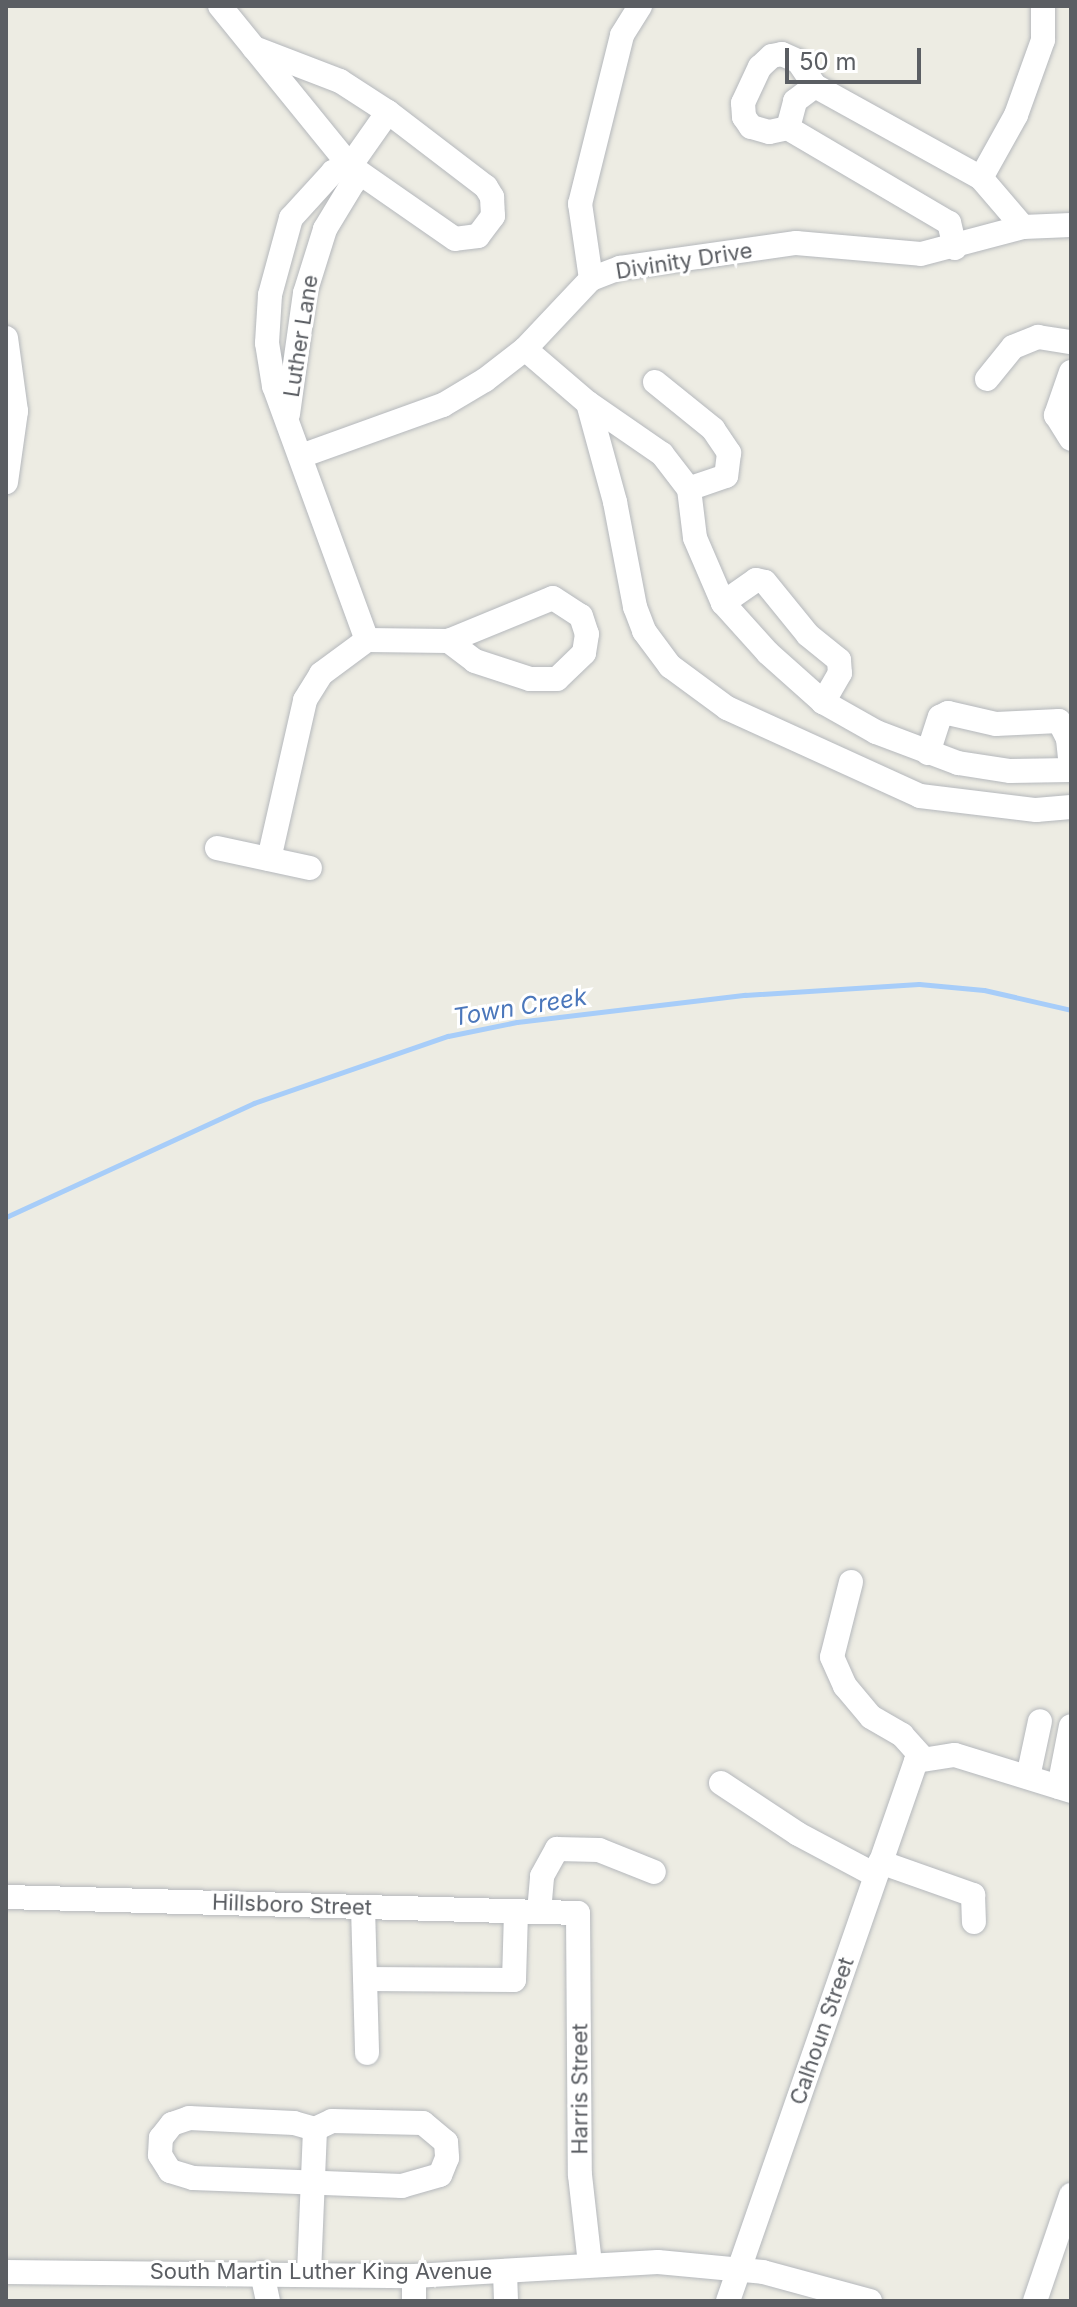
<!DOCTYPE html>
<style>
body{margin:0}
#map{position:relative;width:1077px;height:2307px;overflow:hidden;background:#edece3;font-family:Inter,sans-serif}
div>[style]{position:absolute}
.stream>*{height:5px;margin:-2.5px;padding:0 2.5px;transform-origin:2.5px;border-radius:2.5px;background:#a7cdf9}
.roads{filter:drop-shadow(0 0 2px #b5b8bc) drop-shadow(0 0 2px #b5b8bc)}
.minor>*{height:24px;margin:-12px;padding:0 12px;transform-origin:12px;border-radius:12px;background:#fff}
span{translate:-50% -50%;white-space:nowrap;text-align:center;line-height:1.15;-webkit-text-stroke:6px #fff;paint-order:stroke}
.street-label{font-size:22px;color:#5b5e63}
.water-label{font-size:24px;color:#4b77bb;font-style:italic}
.frame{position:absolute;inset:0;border:8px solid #5b5e63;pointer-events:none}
.scale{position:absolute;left:785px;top:48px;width:136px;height:36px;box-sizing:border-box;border:4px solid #5b5e63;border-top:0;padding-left:10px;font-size:24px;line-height:28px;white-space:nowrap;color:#5b5e63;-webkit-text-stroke:6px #fff;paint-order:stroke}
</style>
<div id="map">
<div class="stream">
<div style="left:6px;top:1217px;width:273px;rotate:-24.7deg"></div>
<div style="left:254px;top:1103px;width:205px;rotate:-19.1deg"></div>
<div style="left:448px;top:1036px;width:70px;rotate:-11.5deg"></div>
<div style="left:517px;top:1022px;width:230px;rotate:-6.8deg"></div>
<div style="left:745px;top:995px;width:174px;rotate:-3.6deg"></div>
<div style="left:919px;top:984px;width:65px;rotate:5.3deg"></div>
<div style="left:984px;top:990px;width:89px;rotate:12.9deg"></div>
</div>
<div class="roads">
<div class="minor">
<div style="left:220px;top:6px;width:206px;rotate:50.9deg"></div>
<div style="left:350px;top:166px;width:66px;rotate:-54.9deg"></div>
<div style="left:254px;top:48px;width:92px;rotate:21deg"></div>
<div style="left:340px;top:81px;width:57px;rotate:32.9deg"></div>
<div style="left:388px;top:112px;width:123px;rotate:37.4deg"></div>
<div style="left:486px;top:187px;width:12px;rotate:59deg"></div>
<div style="left:492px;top:197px;width:19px;rotate:87deg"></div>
<div style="left:493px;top:216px;width:25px;rotate:127deg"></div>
<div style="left:478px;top:236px;width:23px;rotate:173deg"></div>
<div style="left:455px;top:239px;width:128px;rotate:-145.2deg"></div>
<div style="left:788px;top:128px;width:19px;rotate:168deg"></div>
<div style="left:769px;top:132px;width:19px;rotate:-164deg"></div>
<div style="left:751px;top:127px;width:12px;rotate:-125deg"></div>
<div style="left:744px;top:117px;width:14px;rotate:-94deg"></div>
<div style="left:743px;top:103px;width:40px;rotate:-65deg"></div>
<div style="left:760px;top:67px;width:16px;rotate:-43deg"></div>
<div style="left:772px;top:56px;width:10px;rotate:-11deg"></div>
<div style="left:782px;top:54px;width:17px;rotate:24deg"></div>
<div style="left:798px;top:61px;width:30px;rotate:56deg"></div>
<div style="left:350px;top:166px;width:18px;rotate:161deg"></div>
<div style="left:333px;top:172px;width:62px;rotate:132.4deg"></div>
<div style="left:291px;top:218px;width:80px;rotate:105.3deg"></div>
<div style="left:270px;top:295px;width:48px;rotate:93.6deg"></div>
<div style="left:267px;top:343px;width:44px;rotate:80.8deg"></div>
<div style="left:274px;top:386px;width:270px;rotate:69.9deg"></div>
<div style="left:1023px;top:227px;width:65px;rotate:-130.6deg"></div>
<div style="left:981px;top:178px;width:72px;rotate:-60.9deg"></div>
<div style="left:1016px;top:115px;width:80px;rotate:-70.2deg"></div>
<div style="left:1043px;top:40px;width:34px;rotate:-90deg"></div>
<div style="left:955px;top:248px;width:26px;rotate:-103deg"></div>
<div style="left:949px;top:223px;width:187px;rotate:-149.5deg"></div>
<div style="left:788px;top:128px;width:28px;rotate:-75deg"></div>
<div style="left:795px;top:101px;width:25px;rotate:-37deg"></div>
<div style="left:815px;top:86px;width:190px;rotate:29deg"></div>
<div style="left:591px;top:279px;width:76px;rotate:-98.3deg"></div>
<div style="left:580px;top:204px;width:174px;rotate:-76deg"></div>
<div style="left:622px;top:35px;width:34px;rotate:-58deg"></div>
<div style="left:6px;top:338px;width:74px;rotate:82.2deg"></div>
<div style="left:16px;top:411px;width:72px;rotate:98deg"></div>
<div style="left:525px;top:349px;width:83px;rotate:40.6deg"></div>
<div style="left:588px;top:403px;width:90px;rotate:34.6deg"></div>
<div style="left:662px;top:454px;width:44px;rotate:52.4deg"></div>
<div style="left:689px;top:489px;width:49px;rotate:83deg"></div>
<div style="left:695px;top:538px;width:71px;rotate:66.7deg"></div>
<div style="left:723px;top:603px;width:67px;rotate:48deg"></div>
<div style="left:768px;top:653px;width:74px;rotate:41.7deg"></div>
<div style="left:823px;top:702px;width:61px;rotate:29.5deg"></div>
<div style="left:876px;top:732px;width:88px;rotate:20.7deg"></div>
<div style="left:958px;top:763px;width:53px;rotate:8.7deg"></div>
<div style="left:1010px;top:771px;width:61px;rotate:-0.9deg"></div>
<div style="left:1071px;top:372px;width:46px;rotate:109.2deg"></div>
<div style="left:1056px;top:415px;width:28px;rotate:58deg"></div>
<div style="left:987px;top:379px;width:41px;rotate:-50.9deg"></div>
<div style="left:1013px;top:347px;width:27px;rotate:-22deg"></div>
<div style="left:1038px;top:337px;width:33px;rotate:9deg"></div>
<div style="left:655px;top:382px;width:75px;rotate:39deg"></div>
<div style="left:713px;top:429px;width:29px;rotate:56deg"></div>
<div style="left:729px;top:453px;width:23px;rotate:97deg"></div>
<div style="left:726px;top:476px;width:39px;rotate:161deg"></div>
<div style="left:588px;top:403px;width:103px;rotate:74.7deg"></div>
<div style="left:615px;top:502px;width:107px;rotate:79.2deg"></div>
<div style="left:635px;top:607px;width:26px;rotate:69deg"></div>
<div style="left:644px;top:631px;width:44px;rotate:53.4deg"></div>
<div style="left:670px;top:666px;width:71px;rotate:36.4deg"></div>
<div style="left:727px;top:708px;width:212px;rotate:24.5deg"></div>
<div style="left:920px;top:796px;width:117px;rotate:6.9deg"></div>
<div style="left:1036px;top:810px;width:35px;rotate:-5deg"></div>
<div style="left:288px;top:414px;width:122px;rotate:-82deg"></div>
<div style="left:305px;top:293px;width:67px;rotate:-72.6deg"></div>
<div style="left:325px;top:229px;width:54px;rotate:-58.7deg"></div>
<div style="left:353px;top:183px;width:17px;rotate:-100deg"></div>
<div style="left:301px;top:456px;width:151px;rotate:-19.8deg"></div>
<div style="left:443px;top:405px;width:49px;rotate:-30.8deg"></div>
<div style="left:485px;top:380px;width:51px;rotate:-37.8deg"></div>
<div style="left:525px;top:349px;width:96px;rotate:-46.7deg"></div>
<div style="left:591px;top:279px;width:31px;rotate:-21deg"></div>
<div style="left:620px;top:268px;width:178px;rotate:-8.1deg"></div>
<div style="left:796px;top:243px;width:125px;rotate:5deg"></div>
<div style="left:921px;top:254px;width:106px;rotate:-14.8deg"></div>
<div style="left:1023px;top:227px;width:48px;rotate:-2.4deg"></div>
<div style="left:553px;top:598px;width:33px;rotate:33deg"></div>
<div style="left:581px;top:616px;width:19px;rotate:72deg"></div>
<div style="left:587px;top:634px;width:19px;rotate:99deg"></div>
<div style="left:584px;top:653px;width:37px;rotate:136deg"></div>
<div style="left:557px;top:679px;width:27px;rotate:180deg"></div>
<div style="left:530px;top:679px;width:58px;rotate:-161.9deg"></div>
<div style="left:475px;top:661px;width:34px;rotate:-143deg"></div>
<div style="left:448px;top:641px;width:113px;rotate:-22.3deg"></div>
<div style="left:723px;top:603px;width:40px;rotate:-34.9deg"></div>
<div style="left:756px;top:580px;width:9px;rotate:13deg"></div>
<div style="left:765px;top:582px;width:68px;rotate:50.9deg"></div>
<div style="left:808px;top:635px;width:40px;rotate:39deg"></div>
<div style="left:839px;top:660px;width:13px;rotate:86deg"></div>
<div style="left:840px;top:673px;width:34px;rotate:120deg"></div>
<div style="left:928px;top:753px;width:38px;rotate:-72deg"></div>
<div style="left:940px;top:717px;width:9px;rotate:-27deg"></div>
<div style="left:948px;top:713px;width:49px;rotate:12.9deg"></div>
<div style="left:996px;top:724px;width:63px;rotate:-2.7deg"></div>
<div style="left:1059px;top:721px;width:20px;rotate:63deg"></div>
<div style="left:1068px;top:739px;width:29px;rotate:84deg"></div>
<div style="left:217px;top:848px;width:95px;rotate:12.1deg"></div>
<div style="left:269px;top:859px;width:163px;rotate:-77.2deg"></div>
<div style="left:305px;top:700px;width:31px;rotate:-58deg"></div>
<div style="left:321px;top:674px;width:57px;rotate:-36.5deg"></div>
<div style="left:367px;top:640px;width:81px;rotate:0.7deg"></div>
<div style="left:851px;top:1582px;width:77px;rotate:104.2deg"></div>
<div style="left:832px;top:1657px;width:32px;rotate:66deg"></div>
<div style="left:845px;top:1686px;width:40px;rotate:50deg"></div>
<div style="left:871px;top:1717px;width:36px;rotate:30deg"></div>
<div style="left:902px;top:1735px;width:31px;rotate:48deg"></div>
<div style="left:1028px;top:1777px;width:57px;rotate:-77.9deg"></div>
<div style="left:721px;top:1783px;width:92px;rotate:33.5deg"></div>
<div style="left:798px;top:1834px;width:87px;rotate:28deg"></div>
<div style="left:1059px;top:1787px;width:62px;rotate:-78.9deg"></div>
<div style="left:880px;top:1862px;width:99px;rotate:19.5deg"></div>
<div style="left:973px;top:1895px;width:27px;rotate:88deg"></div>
<div style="left:6px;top:1897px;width:572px;rotate:1.6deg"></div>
<div style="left:578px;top:1913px;width:262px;rotate:89.6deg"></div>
<div style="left:580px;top:2175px;width:90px;rotate:83.6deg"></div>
<div style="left:363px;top:1907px;width:146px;rotate:88.4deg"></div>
<div style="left:539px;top:1912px;width:36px;rotate:-85deg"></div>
<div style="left:542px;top:1876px;width:31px;rotate:-61deg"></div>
<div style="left:557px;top:1849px;width:42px;rotate:1.4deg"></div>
<div style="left:599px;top:1850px;width:59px;rotate:21.8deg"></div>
<div style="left:365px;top:1979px;width:149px;rotate:0.4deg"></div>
<div style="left:514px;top:1980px;width:69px;rotate:-88.3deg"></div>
<div style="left:189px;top:2118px;width:105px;rotate:2.7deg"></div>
<div style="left:294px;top:2123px;width:22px;rotate:16deg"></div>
<div style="left:315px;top:2129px;width:19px;rotate:-25deg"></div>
<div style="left:332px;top:2121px;width:91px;rotate:1.3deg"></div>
<div style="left:423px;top:2123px;width:30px;rotate:40deg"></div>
<div style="left:446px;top:2142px;width:16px;rotate:86deg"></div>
<div style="left:447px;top:2158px;width:18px;rotate:112deg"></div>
<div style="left:440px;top:2175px;width:40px;rotate:164deg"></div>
<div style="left:402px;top:2186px;width:209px;rotate:-177.8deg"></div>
<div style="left:193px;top:2178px;width:24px;rotate:-163deg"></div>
<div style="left:170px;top:2171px;width:19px;rotate:-122deg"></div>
<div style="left:160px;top:2155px;width:17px;rotate:-87deg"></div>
<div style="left:161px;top:2138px;width:18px;rotate:-52deg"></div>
<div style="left:172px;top:2124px;width:18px;rotate:-19deg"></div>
<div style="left:6px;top:2272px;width:408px;rotate:0.6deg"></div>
<div style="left:414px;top:2276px;width:244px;rotate:-3.3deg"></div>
<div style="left:658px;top:2262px;width:105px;rotate:5.4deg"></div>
<div style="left:763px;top:2272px;width:111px;rotate:15.2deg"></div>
<div style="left:505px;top:2272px;width:29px;rotate:88deg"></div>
<div style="left:262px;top:2273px;width:29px;rotate:78deg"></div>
<div style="left:309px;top:2273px;width:144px;rotate:-87.6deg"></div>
<div style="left:414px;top:2301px;width:25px;rotate:-90deg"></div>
<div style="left:728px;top:2301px;width:572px;rotate:-70.8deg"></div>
<div style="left:916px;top:1761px;width:39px;rotate:-9deg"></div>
<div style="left:955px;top:1755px;width:121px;rotate:17.2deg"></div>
<div style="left:1035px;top:2301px;width:112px;rotate:-71.2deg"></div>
</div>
</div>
<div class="street-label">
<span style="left:684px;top:261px;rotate:-9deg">Divinity Drive</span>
<span style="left:301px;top:336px;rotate:-81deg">Luther Lane</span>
<span style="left:292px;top:1905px;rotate:2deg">Hillsboro Street</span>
<span style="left:822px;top:2031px;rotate:-71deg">Calhoun Street</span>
<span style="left:580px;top:2089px;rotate:-90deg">Harris Street</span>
<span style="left:321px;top:2272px">South Martin Luther King Avenue</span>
</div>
<div class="water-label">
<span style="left:520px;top:1007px;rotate:-9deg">Town Creek</span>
</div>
<div class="frame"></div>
<div class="scale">50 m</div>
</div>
